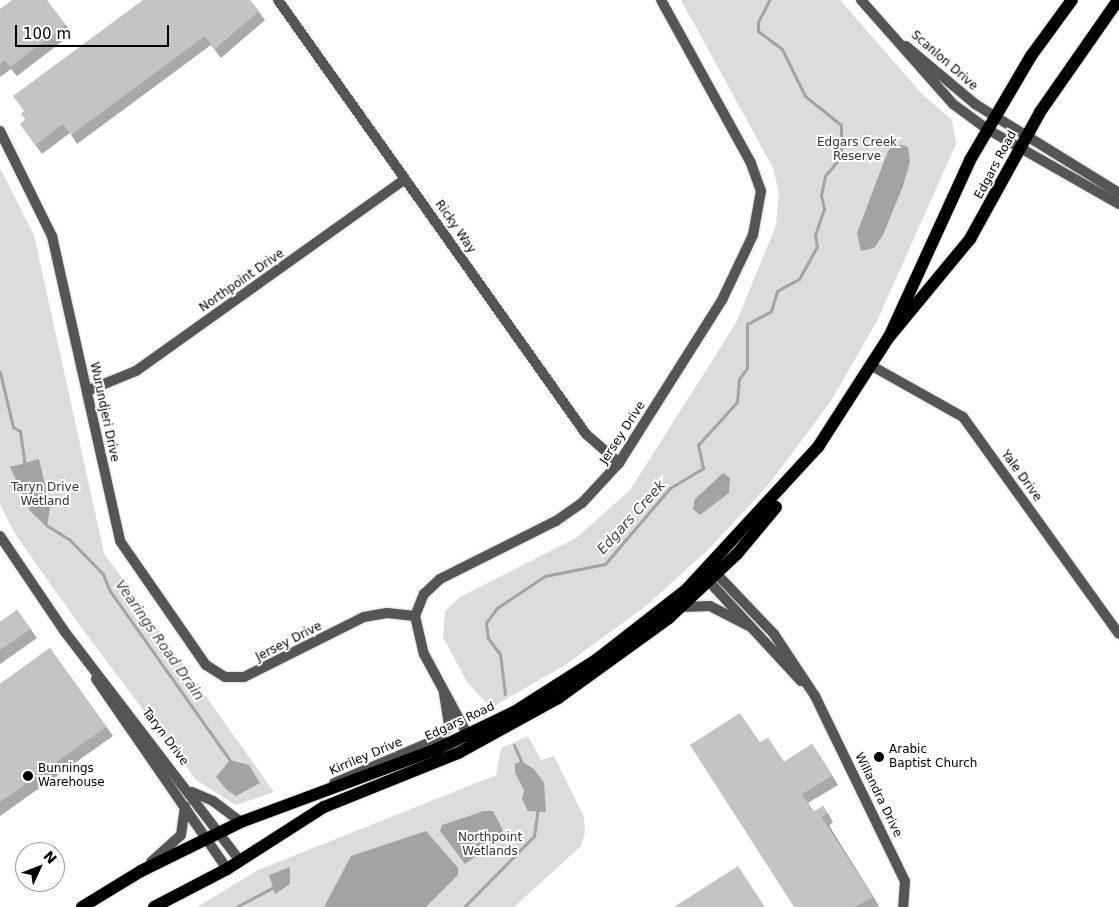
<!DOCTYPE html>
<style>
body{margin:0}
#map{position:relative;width:1119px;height:907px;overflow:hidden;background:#fff;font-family:"DejaVu Sans",sans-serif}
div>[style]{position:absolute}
.green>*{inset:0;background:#dcdcdc}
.water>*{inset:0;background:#a3a3a3}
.stream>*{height:3px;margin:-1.5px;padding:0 1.5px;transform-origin:1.5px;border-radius:1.5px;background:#a3a3a3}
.roads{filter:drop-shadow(0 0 1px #dbdbdb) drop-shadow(0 0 1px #dbdbdb)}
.street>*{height:10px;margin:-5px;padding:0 5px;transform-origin:5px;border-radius:5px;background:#555}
.primary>*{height:12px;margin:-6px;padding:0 6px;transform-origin:6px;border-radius:6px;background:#000}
.wall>*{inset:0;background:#a9a9a9}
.shaded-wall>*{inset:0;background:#898989}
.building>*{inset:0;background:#c4c4c4}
.dots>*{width:14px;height:14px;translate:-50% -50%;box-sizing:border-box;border:2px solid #fff;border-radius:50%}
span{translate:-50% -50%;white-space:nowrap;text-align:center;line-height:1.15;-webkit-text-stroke:4px #fff;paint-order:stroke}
.street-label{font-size:12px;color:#000}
.park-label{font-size:12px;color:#333}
.poi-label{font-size:12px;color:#000}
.left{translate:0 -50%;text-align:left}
.water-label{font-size:14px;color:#444;font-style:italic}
.north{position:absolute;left:15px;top:842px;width:50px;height:50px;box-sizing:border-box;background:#fff;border:1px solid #999;border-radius:50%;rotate:47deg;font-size:14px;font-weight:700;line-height:20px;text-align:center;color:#000}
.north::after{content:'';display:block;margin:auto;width:18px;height:22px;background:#000;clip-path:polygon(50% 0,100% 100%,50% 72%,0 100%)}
.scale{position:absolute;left:15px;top:25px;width:154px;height:22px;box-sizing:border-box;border:2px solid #000;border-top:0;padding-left:6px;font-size:15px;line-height:18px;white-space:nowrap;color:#000;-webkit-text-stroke:4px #fff;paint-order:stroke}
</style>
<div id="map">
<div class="green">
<div style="clip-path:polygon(681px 0,840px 0,923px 95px,952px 120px,956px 144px,877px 321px,831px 401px,769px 484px,711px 547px,646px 606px,565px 665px,491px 708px,467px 682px,443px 637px,445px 611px,460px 597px,576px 538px,630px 490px,736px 323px,776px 225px,779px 193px,773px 168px)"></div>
<div style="clip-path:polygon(0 168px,34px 235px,104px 553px,274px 792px,236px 805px,196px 780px,83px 630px,15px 534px,0 504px)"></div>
<div style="clip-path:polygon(528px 736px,541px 760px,554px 756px,584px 817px,585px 832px,581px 846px,514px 907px,197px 907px,258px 870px,496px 775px,501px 748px)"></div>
</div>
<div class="water">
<div style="clip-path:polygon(895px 143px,908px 147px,910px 162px,903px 186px,883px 235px,874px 248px,861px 251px,857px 233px,888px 151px)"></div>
<div style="clip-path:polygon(39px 459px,50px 507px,47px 527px,30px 511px,10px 467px)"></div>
<div style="clip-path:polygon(723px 473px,730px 478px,729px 493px,700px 515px,693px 509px,695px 499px)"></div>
<div style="clip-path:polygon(230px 760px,249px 765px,260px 783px,236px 796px,227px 790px,216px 777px)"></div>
<div style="clip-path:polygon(521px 761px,534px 769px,544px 783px,546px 812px,528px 811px,522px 799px,524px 790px,515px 773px,515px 764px)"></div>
<div style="clip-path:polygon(484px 811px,493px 811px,503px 830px,496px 842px,465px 864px,440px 831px,442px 825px)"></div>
<div style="clip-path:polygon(426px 831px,458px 868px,458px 875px,426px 907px,324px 907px,351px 856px)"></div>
<div style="clip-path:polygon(290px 867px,290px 884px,275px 894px,269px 875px)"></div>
</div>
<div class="stream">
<div style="left:0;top:372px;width:57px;rotate:76.7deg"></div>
<div style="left:13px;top:427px;width:8px;rotate:30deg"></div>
<div style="left:20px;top:431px;width:37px;rotate:82deg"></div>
<div style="left:46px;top:525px;width:28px;rotate:32deg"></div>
<div style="left:70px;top:540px;width:47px;rotate:45.9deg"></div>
<div style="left:103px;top:574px;width:18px;rotate:68deg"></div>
<div style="left:110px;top:591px;width:211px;rotate:54.7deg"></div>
<div style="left:505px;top:694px;width:40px;rotate:-97.1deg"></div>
<div style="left:500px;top:654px;width:20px;rotate:-127deg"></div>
<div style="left:488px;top:638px;width:15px;rotate:-98deg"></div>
<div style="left:486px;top:623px;width:19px;rotate:-54deg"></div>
<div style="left:497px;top:608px;width:58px;rotate:-33.7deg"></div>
<div style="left:545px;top:576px;width:61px;rotate:-11.3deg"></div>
<div style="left:605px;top:564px;width:100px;rotate:-49.5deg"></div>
<div style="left:670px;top:488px;width:39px;rotate:-31deg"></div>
<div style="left:703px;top:468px;width:24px;rotate:-102deg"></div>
<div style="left:698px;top:445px;width:58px;rotate:-47.8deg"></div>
<div style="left:737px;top:402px;width:23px;rotate:-85deg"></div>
<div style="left:739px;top:379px;width:14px;rotate:-54deg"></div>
<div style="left:747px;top:368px;width:44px;rotate:-90deg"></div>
<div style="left:747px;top:324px;width:27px;rotate:-28deg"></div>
<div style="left:771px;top:311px;width:21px;rotate:-73deg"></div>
<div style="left:777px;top:291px;width:25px;rotate:-29deg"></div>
<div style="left:799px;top:279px;width:37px;rotate:-61deg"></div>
<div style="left:817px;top:247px;width:12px;rotate:-99deg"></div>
<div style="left:815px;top:235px;width:28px;rotate:-71deg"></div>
<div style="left:824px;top:209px;width:14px;rotate:-102deg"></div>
<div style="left:821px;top:195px;width:19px;rotate:-78deg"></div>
<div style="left:825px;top:176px;width:26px;rotate:-51deg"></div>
<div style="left:841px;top:156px;width:31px;rotate:-90deg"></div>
<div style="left:841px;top:125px;width:46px;rotate:-141.1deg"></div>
<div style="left:805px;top:96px;width:52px;rotate:-116.1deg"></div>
<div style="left:782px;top:49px;width:30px;rotate:-143deg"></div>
<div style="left:758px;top:31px;width:9px;rotate:-90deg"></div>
<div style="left:758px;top:22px;width:25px;rotate:-63deg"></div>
<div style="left:514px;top:745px;width:22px;rotate:66deg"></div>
<div style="left:236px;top:907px;width:43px;rotate:-27.8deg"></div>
<div style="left:464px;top:907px;width:100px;rotate:-45.4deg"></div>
<div style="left:534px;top:836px;width:28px;rotate:-82deg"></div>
</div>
<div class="roads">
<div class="street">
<div style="left:278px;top:0;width:532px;rotate:54.64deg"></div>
<div style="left:586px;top:434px;width:44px;rotate:41.3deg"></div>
<div style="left:861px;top:0;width:139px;rotate:48.5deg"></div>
<div style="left:953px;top:104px;width:42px;rotate:36.3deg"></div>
<div style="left:987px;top:129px;width:152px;rotate:29.6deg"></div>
<div style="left:906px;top:46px;width:90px;rotate:40deg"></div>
<div style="left:975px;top:104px;width:169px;rotate:31.7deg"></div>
<div style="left:0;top:131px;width:117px;rotate:63.7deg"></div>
<div style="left:52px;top:236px;width:312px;rotate:77.4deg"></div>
<div style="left:120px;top:541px;width:151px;rotate:55.3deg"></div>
<div style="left:206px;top:665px;width:22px;rotate:32deg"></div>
<div style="left:225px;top:677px;width:19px"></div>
<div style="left:244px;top:677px;width:134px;rotate:-26.6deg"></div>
<div style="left:364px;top:617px;width:23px;rotate:-10deg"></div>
<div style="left:387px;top:613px;width:28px;rotate:6deg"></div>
<div style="left:415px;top:616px;width:24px;rotate:-68deg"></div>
<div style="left:424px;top:594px;width:22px;rotate:-43deg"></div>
<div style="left:440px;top:579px;width:130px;rotate:-26.6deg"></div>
<div style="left:556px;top:521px;width:32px;rotate:-35deg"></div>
<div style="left:582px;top:503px;width:54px;rotate:-47.2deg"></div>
<div style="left:619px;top:463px;width:193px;rotate:-57.7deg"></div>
<div style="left:722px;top:300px;width:72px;rotate:-64.5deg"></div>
<div style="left:753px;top:235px;width:45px;rotate:-79.7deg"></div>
<div style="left:761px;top:191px;width:30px;rotate:-110deg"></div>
<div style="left:751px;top:163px;width:186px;rotate:-118.9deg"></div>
<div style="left:872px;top:366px;width:104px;rotate:29.3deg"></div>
<div style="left:963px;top:417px;width:267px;rotate:54.3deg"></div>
<div style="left:87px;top:391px;width:53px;rotate:-22.2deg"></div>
<div style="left:136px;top:371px;width:330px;rotate:-35.5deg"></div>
<div style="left:0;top:536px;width:116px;rotate:55.9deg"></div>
<div style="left:65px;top:632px;width:288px;rotate:52.6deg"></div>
<div style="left:712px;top:569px;width:90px;rotate:46.4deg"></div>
<div style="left:774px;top:634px;width:74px;rotate:56.5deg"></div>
<div style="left:815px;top:696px;width:206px;rotate:64.1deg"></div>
<div style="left:905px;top:881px;width:26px;rotate:94deg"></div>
<div style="left:704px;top:576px;width:143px;rotate:47.3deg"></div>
<div style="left:682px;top:607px;width:28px;rotate:-2deg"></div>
<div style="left:710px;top:606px;width:42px;rotate:27.2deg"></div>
<div style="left:415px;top:616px;width:39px;rotate:77deg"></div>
<div style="left:424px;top:654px;width:97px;rotate:61.6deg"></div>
<div style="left:96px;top:679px;width:231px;rotate:55.4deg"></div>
<div style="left:334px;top:783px;width:115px;rotate:-23deg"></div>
<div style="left:440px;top:738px;width:16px;rotate:-55deg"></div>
<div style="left:449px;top:725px;width:32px;rotate:-99deg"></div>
<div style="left:192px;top:792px;width:23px;rotate:23deg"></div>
<div style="left:213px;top:801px;width:35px;rotate:37deg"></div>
<div style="left:151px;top:862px;width:40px;rotate:-42deg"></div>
<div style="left:181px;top:835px;width:29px;rotate:-82deg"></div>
</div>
<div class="primary">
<div style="left:890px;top:335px;width:192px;rotate:-65.4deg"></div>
<div style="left:970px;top:160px;width:121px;rotate:-59.6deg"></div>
<div style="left:1031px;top:56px;width:69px;rotate:-53.8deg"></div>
<div style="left:82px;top:907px;width:69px;rotate:-31.4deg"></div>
<div style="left:141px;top:871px;width:111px;rotate:-26.1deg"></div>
<div style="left:241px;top:822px;width:209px;rotate:-20.4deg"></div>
<div style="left:437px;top:749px;width:85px;rotate:-25.7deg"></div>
<div style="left:514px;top:712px;width:97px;rotate:-32.4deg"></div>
<div style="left:596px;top:660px;width:114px;rotate:-37.9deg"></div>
<div style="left:686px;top:590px;width:195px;rotate:-47.3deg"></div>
<div style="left:818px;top:447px;width:131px;rotate:-57.2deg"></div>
<div style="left:889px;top:337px;width:127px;rotate:-50.4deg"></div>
<div style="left:970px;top:239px;width:145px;rotate:-61.1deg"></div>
<div style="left:1040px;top:112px;width:136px;rotate:-55.1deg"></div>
<div style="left:154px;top:907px;width:82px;rotate:-27.5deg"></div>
<div style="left:227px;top:869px;width:115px;rotate:-32.6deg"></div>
<div style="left:324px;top:807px;width:144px;rotate:-21.9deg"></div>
<div style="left:458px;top:753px;width:114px;rotate:-28.8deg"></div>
<div style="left:558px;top:698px;width:137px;rotate:-35.8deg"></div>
<div style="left:669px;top:618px;width:93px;rotate:-43.3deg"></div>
<div style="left:737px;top:554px;width:61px;rotate:-50.3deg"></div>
</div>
</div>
<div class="wall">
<div style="clip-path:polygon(250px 0,265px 20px,221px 58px,211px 45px,77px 144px,70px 133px,42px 154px,20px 124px,25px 120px,24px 111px)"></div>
<div style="clip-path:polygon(0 9px,66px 25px,72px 34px,17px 76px,11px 69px,0 77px)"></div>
<div style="clip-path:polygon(17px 610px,37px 638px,0 664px,0 622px)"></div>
<div style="clip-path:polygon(50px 648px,113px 736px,0 816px,0 684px)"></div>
<div style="clip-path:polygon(746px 722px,760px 743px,768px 738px,784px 762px,812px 744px,838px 785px,808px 803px,814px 812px,823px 806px,829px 815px,833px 822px,829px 826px,879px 906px,877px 907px,794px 907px)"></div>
</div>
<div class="shaded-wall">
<div style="clip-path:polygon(812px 744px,818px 753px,838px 785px,832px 776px)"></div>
<div style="clip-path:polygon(822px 817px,829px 826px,879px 906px,873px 897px)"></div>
</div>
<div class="building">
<div style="clip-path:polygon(12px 0,47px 0,66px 25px,10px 67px,5px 60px,0 64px,0 9px)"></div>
<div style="clip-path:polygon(143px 0,250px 0,259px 11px,215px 49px,205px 36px,71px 135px,63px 124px,36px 145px,20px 124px,26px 120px,21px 114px,24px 111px,13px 96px)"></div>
<div style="clip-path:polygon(17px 610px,31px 629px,0 650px,0 622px)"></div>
<div style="clip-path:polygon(50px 648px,106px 727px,0 802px,0 684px)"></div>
<div style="clip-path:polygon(740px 713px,759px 743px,768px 738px,784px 762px,812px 744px,832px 776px,802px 794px,813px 812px,823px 806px,827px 813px,822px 817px,873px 897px,854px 907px,794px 907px,690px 745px)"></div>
<div style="clip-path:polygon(738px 866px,765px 907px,674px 907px)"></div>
</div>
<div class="dots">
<div style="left:879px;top:757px;background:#000"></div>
<div style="left:28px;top:776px;background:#000"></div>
</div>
<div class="street-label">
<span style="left:944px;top:61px;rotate:41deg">Scanlon Drive</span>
<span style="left:996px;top:165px;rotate:-62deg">Edgars Road</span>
<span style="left:455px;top:227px;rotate:55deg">Ricky Way</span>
<span style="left:242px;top:281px;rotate:-35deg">Northpoint Drive</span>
<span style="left:104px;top:412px;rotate:78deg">Wurundjeri Drive</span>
<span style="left:623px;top:433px;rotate:-57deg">Jersey Drive</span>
<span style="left:1021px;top:476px;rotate:54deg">Yale Drive</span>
<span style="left:289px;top:642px;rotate:-27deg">Jersey Drive</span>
<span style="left:460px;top:722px;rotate:-25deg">Edgars Road</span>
<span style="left:165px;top:737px;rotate:53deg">Taryn Drive</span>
<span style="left:366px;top:757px;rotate:-23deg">Kirriley Drive</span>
<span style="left:878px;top:795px;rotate:64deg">Willandra Drive</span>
</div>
<div class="park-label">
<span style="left:857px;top:150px">Edgars Creek<br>Reserve</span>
<span style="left:45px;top:495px">Taryn Drive<br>Wetland</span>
<span style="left:490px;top:845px">Northpoint<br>Wetlands</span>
</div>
<div class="poi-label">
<span class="left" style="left:889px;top:757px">Arabic<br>Baptist Church</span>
<span class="left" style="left:38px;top:776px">Bunnings<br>Warehouse</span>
</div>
<div class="water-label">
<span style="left:631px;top:517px;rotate:-48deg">Edgars Creek</span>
<span style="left:160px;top:640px;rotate:55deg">Vearings Road Drain</span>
</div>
<div class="north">N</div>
<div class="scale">100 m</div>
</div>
